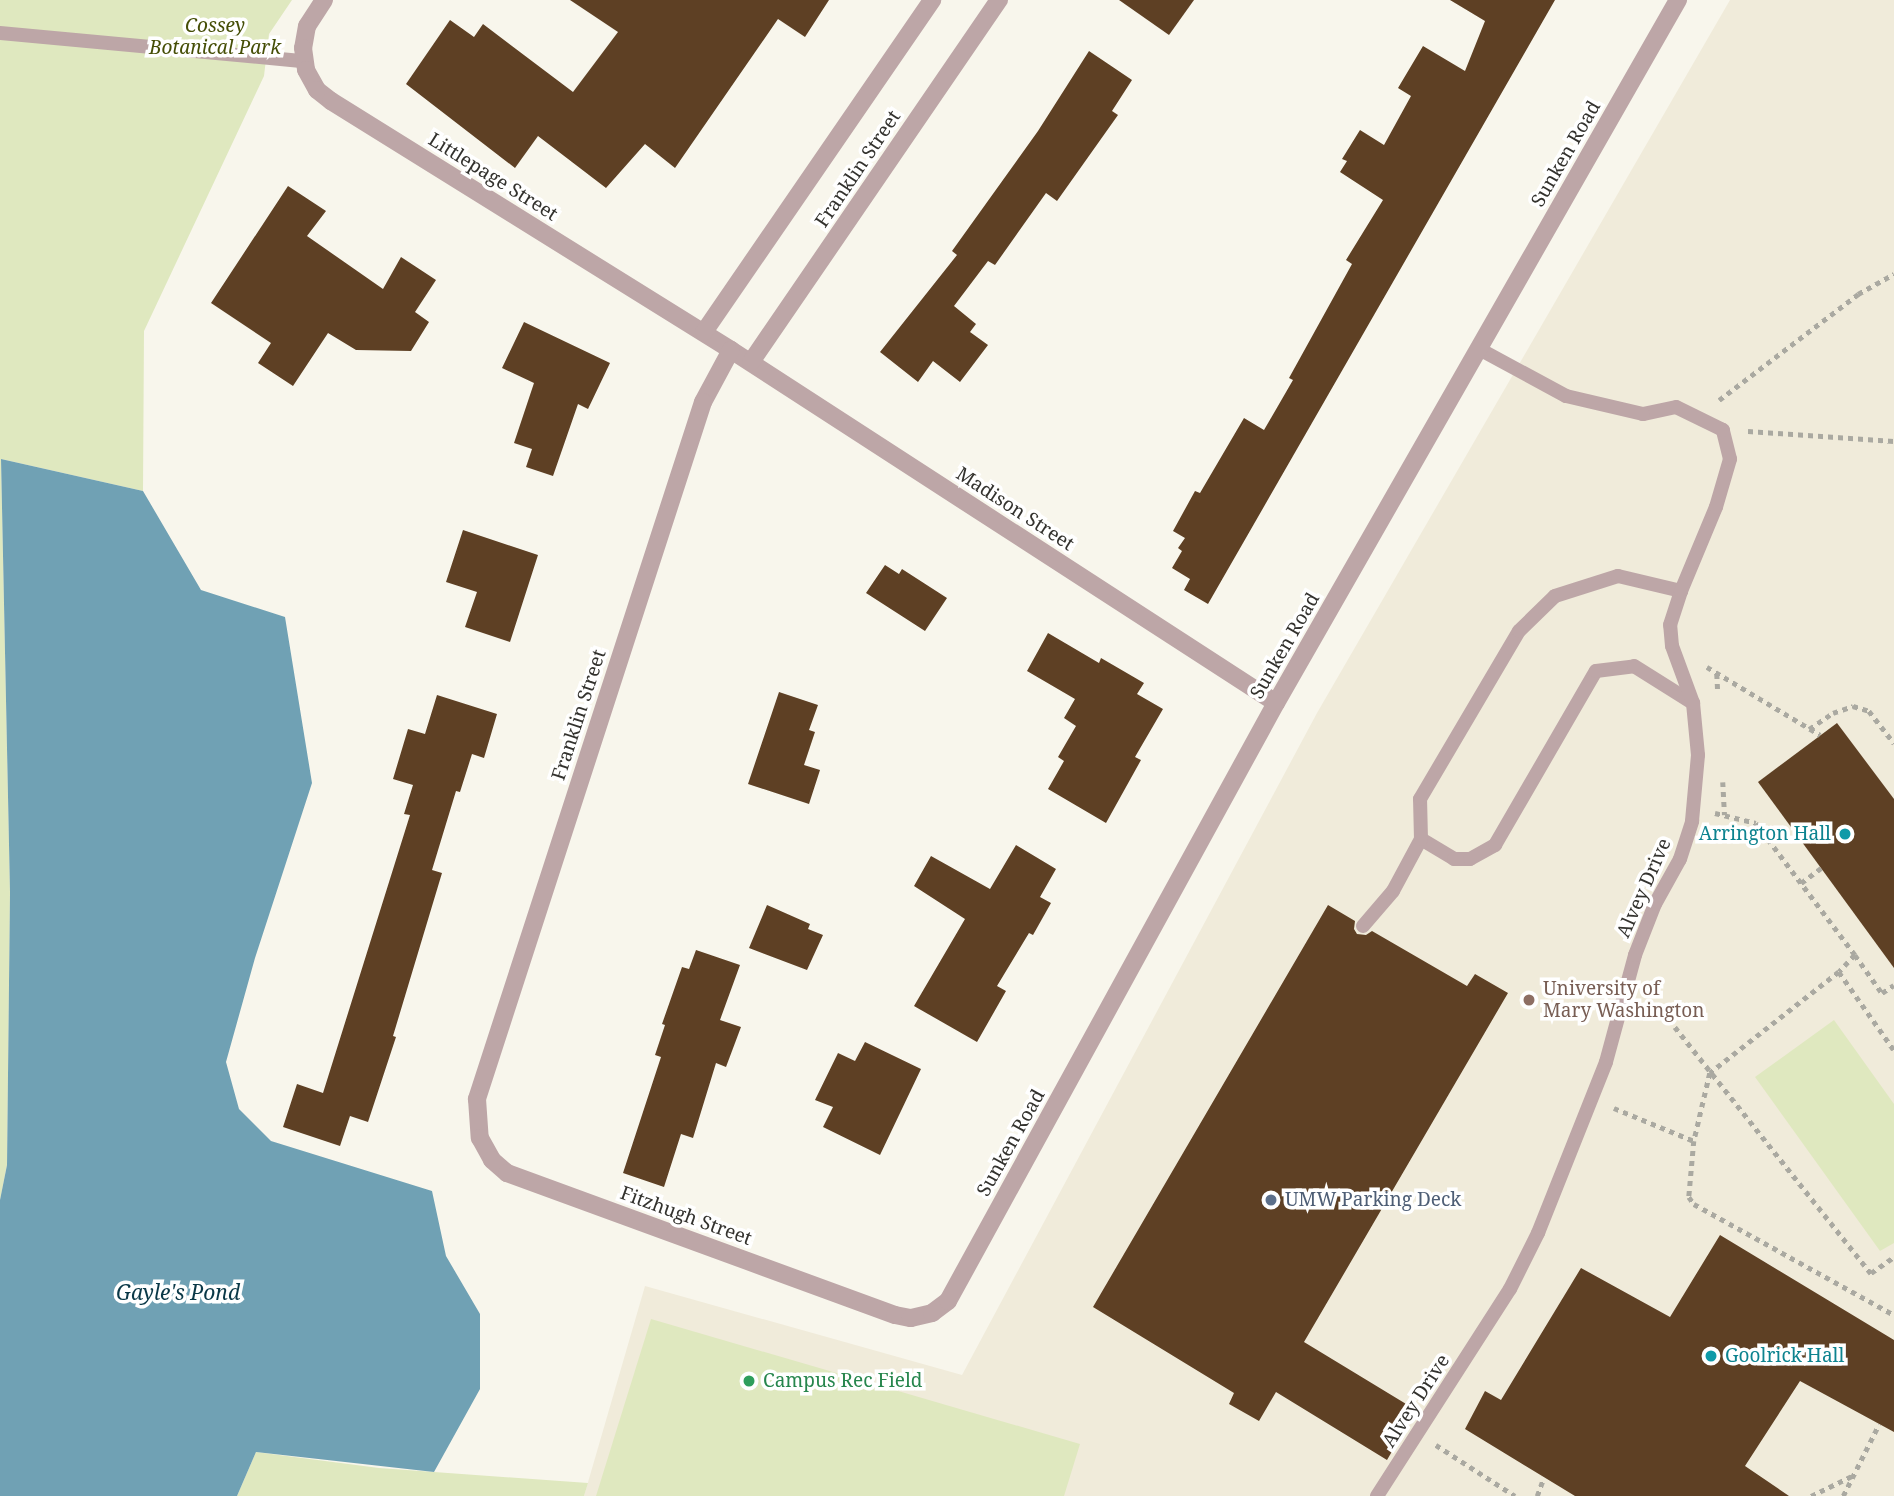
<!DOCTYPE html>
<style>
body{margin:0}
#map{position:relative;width:1894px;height:1496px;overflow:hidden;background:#f8f6ec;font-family:"Noto Serif",serif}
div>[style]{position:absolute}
.built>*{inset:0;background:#f0ebda}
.green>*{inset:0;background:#dfe8bf}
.water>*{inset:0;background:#70a1b4}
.building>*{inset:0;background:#5e4024}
.path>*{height:4.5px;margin-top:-2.25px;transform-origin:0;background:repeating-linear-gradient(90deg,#aaa9a1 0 5px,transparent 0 10px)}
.lane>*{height:14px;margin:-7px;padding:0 7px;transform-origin:7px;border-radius:7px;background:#bda6a7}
.street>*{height:18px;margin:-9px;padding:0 9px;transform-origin:9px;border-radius:9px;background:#bda6a7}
.dots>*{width:19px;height:19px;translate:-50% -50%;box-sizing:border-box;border:4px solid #fff;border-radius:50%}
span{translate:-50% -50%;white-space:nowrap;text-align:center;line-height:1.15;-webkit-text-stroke:7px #fff;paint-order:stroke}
.park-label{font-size:19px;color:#454e06;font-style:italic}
.street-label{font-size:19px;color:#33322e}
.culture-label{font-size:19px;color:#0d838f}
.right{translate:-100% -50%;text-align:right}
.left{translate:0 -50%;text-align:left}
.education-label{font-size:19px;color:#785e54}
.service-label{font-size:19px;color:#4e5e75}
.leisure-label{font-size:19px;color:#27864d}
.water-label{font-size:21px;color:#0a3847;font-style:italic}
</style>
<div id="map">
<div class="built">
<div style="clip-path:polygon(1730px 0,1894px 0,1894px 1496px,584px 1496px,645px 1286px,962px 1375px,1317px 713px)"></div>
</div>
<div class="green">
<div style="clip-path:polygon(0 0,292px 0,269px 34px,264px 76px,144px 331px,143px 491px,1px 459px,10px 893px,7px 1165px,0 1200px)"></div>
<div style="clip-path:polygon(1834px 1020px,1894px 1104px,1894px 1243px,1880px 1251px,1755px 1077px)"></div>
<div style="clip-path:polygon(651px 1319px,1080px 1444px,1064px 1496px,596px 1496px)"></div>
<div style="clip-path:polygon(256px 1452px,379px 1468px,588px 1483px,584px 1496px,237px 1496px)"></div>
</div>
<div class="water">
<div style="clip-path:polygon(1px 459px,143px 491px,201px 590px,285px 617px,312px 783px,255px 958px,226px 1062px,239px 1109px,271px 1141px,432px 1191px,446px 1256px,480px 1314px,480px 1389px,434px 1472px,256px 1452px,237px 1496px,0 1496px,0 1200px,7px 1165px,10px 893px)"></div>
</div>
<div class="building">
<div style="clip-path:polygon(570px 0,829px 0,805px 37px,778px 19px,675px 168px,645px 144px,606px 188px,538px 136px,515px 168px,406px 84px,450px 20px,474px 37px,483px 24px,573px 92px,618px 32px)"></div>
<div style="clip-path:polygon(1119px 0,1194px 0,1169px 35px)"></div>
<div style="clip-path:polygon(1450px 0,1555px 0,1208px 604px,1184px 590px,1190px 579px,1172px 568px,1182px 551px,1178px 548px,1185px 538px,1173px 531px,1195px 491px,1200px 493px,1244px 418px,1264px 430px,1293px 380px,1289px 378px,1352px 264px,1346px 260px,1383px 200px,1340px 172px,1347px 161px,1342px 159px,1360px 130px,1384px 145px,1411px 96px,1398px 88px,1423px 46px,1465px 71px,1485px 21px)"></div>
<div style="clip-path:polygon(1089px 51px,1132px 80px,1112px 111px,1118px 115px,1057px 201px,1046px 193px,995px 265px,988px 261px,954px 306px,976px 324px,970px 332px,988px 345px,960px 382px,933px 361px,918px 382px,880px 352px,957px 255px,952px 251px,1038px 131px)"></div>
<div style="clip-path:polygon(288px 186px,326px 211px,307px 236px,383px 289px,401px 257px,436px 280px,415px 312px,429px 322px,411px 351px,356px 350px,328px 333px,293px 386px,258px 363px,271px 343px,211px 303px)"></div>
<div style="clip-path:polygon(524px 322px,610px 363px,588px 409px,578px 404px,553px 476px,526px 467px,532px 449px,514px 443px,534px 383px,502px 368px)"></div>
<div style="clip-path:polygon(463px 530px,538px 555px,510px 642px,465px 627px,477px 592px,446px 582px)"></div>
<div style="clip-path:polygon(885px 565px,899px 574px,902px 569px,947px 598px,925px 631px,866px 593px)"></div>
<div style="clip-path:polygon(1048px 633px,1099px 663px,1101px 658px,1144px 683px,1137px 694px,1163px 709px,1135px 757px,1141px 760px,1106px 823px,1048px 789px,1064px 761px,1058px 757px,1076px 726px,1064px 718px,1075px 699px,1027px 671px)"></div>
<div style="clip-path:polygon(779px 692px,818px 705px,809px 730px,815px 732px,804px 765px,820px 770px,809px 804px,748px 784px)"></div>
<div style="clip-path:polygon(437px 695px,497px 714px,484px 758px,472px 754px,460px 792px,456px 791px,432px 870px,442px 873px,393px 1036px,396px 1037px,368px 1122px,350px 1116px,340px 1146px,283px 1127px,297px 1084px,323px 1093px,410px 815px,404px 814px,413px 785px,393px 779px,408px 729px,425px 734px)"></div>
<div style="clip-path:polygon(1837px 723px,1894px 799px,1894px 968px,1758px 782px)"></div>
<div style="clip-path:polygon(1016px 845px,1056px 869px,1040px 897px,1051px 903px,1033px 935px,1029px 933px,997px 986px,1006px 991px,977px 1042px,914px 1006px,965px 919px,914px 886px,931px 856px,990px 889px)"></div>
<div style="clip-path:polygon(767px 905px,810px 924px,808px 929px,823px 935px,807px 970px,749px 948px)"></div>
<div style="clip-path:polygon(1328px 905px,1355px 921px,1354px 929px,1357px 934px,1366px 935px,1372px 931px,1467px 986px,1475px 974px,1508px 993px,1304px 1342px,1416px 1410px,1387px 1460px,1276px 1392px,1259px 1421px,1229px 1404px,1234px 1393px,1093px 1307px)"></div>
<div style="clip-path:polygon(696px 950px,740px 965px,720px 1020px,741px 1027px,726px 1067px,716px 1063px,693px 1138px,681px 1134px,664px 1187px,623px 1173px,661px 1057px,655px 1055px,665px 1025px,662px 1024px,682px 967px,689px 969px)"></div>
<div style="clip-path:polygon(865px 1042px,921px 1069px,880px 1155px,823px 1127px,833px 1107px,815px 1100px,838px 1053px,855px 1061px)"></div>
<div style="clip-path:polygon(1720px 1235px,1894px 1340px,1894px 1432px,1800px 1381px,1745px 1466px,1789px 1496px,1575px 1496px,1465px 1429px,1485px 1391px,1501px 1400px,1581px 1268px,1670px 1317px)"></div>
</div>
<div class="path">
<div style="left:1719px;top:400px;width:175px;rotate:-37.3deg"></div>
<div style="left:1858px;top:294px;width:41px;rotate:-29.1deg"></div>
<div style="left:1748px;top:431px;width:146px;rotate:3.9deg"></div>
<div style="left:1707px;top:667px;width:132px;rotate:31deg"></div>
<div style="left:1717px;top:674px;width:19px;rotate:87deg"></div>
<div style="left:1809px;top:729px;width:29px;rotate:-34deg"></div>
<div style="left:1833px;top:713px;width:21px;rotate:-19deg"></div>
<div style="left:1853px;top:706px;width:17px;rotate:17deg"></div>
<div style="left:1869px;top:711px;width:41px;rotate:52deg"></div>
<div style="left:1723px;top:782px;width:33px;rotate:87deg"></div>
<div style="left:1715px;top:813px;width:42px;rotate:13.7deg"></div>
<div style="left:1756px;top:823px;width:165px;rotate:53.1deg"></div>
<div style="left:1855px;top:955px;width:23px;rotate:133deg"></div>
<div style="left:1839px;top:972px;width:164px;rotate:141.9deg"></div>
<div style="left:1710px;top:1073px;width:70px;rotate:103.2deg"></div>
<div style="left:1694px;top:1141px;width:56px;rotate:95.1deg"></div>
<div style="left:1689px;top:1197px;width:9px;rotate:54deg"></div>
<div style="left:1694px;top:1204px;width:229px;rotate:29deg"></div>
<div style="left:1801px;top:883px;width:25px;rotate:-37deg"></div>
<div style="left:1855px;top:955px;width:47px;rotate:54.6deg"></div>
<div style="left:1882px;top:993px;width:14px;rotate:-34deg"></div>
<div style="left:1839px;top:972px;width:95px;rotate:54.8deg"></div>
<div style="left:1675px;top:1027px;width:315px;rotate:51.5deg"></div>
<div style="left:1871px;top:1273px;width:28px;rotate:-35deg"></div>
<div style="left:1614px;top:1108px;width:87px;rotate:22.4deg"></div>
<div style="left:1436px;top:1445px;width:94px;rotate:32.8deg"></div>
<div style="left:1537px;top:1496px;width:20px;rotate:-70deg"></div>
<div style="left:1811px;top:1496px;width:46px;rotate:-26deg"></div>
<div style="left:1843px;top:1496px;width:80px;rotate:-63.4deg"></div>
</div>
<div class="lane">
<div style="left:0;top:33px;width:305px;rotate:5.3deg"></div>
<div style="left:1421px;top:839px;width:39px;rotate:31deg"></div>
<div style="left:1454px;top:859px;width:16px"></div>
<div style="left:1470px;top:859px;width:29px;rotate:-29deg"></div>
<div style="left:1495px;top:845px;width:201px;rotate:-59.9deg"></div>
<div style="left:1596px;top:671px;width:38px;rotate:-7deg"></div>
<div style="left:1634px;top:666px;width:70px;rotate:32.1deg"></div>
<div style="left:1363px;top:926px;width:46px;rotate:-49.4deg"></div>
<div style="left:1393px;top:891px;width:59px;rotate:-61.7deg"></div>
<div style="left:1421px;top:839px;width:40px;rotate:-91.4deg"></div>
<div style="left:1420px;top:799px;width:195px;rotate:-59.5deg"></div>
<div style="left:1519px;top:631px;width:50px;rotate:-44.2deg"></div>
<div style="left:1555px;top:596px;width:66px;rotate:-17.6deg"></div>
<div style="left:1618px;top:576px;width:65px;rotate:13.4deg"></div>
<div style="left:1377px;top:1496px;width:246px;rotate:-57.3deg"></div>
<div style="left:1510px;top:1289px;width:63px;rotate:-63.4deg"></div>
<div style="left:1538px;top:1233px;width:184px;rotate:-68.3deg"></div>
<div style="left:1606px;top:1062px;width:111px;rotate:-74.8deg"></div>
<div style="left:1635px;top:955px;width:55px;rotate:-68.6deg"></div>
<div style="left:1655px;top:904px;width:51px;rotate:-60.9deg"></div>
<div style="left:1680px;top:859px;width:40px;rotate:-72deg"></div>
<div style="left:1692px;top:821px;width:66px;rotate:-84.8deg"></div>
<div style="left:1698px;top:755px;width:52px;rotate:-95.5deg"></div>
<div style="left:1693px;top:703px;width:61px;rotate:-110.2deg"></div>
<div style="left:1672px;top:646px;width:21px;rotate:-95deg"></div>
<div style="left:1670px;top:625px;width:36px;rotate:-72deg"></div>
<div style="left:1681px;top:591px;width:91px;rotate:-67.4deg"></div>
<div style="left:1716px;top:507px;width:50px;rotate:-73.7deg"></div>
<div style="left:1730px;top:459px;width:30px;rotate:-104deg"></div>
<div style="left:1723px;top:430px;width:52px;rotate:-153.9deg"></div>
<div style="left:1676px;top:407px;width:34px;rotate:168deg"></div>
<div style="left:1643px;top:414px;width:79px;rotate:-166.8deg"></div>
<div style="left:1566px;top:396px;width:99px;rotate:-151.6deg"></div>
</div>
<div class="street">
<div style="left:324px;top:0;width:31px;rotate:123deg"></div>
<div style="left:307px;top:26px;width:22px;rotate:100deg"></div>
<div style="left:303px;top:48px;width:22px;rotate:82deg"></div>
<div style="left:306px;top:70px;width:23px;rotate:61deg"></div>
<div style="left:317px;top:90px;width:18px;rotate:38deg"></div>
<div style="left:331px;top:101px;width:471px;rotate:31.9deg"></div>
<div style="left:731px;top:350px;width:649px;rotate:32.93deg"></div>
<div style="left:704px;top:332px;width:403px;rotate:-55.5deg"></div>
<div style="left:731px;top:350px;width:59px;rotate:118.3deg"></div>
<div style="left:703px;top:402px;width:733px;rotate:107.97deg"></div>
<div style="left:477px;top:1099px;width:39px;rotate:86deg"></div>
<div style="left:480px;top:1138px;width:25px;rotate:61deg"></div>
<div style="left:492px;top:1160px;width:20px;rotate:41deg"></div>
<div style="left:507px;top:1173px;width:413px;rotate:20.1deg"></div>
<div style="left:895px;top:1315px;width:16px;rotate:11deg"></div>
<div style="left:911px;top:1318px;width:22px;rotate:-13deg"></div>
<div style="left:932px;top:1313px;width:20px;rotate:-37deg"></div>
<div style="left:948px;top:1301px;width:682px;rotate:-61.26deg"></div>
<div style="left:1276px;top:703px;width:810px;rotate:-60.24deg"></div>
<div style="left:751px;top:362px;width:439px;rotate:-55.6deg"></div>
</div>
<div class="dots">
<div style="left:1845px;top:834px;background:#0f9aa8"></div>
<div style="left:1529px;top:1000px;background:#8d6e63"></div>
<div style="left:1271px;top:1200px;background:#5c6f8a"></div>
<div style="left:1711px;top:1356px;background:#0f9aa8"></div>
<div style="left:749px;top:1381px;background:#2e9e5b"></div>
</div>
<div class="park-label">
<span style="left:215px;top:37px">Cossey<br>Botanical Park</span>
</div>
<div class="street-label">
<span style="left:1566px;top:154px;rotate:-60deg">Sunken Road</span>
<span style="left:858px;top:169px;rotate:-56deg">Franklin Street</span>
<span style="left:493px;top:177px;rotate:32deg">Littlepage Street</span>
<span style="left:1015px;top:509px;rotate:33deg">Madison Street</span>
<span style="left:1285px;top:646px;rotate:-60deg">Sunken Road</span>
<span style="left:579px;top:715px;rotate:-72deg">Franklin Street</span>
<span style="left:1644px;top:888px;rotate:-66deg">Alvey Drive</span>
<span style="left:1011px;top:1143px;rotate:-61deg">Sunken Road</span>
<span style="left:686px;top:1216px;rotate:20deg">Fitzhugh Street</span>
<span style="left:1416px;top:1401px;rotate:-57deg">Alvey Drive</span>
</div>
<div class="culture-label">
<span class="right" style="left:1831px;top:834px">Arrington Hall</span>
<span class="left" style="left:1725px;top:1356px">Goolrick Hall</span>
</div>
<div class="education-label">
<span class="left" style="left:1543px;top:1000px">University of<br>Mary Washington</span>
</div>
<div class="service-label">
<span class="left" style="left:1285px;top:1200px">UMW Parking Deck</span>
</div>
<div class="leisure-label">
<span class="left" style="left:763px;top:1381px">Campus Rec Field</span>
</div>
<div class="water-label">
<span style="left:178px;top:1292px">Gayle's Pond</span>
</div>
</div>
